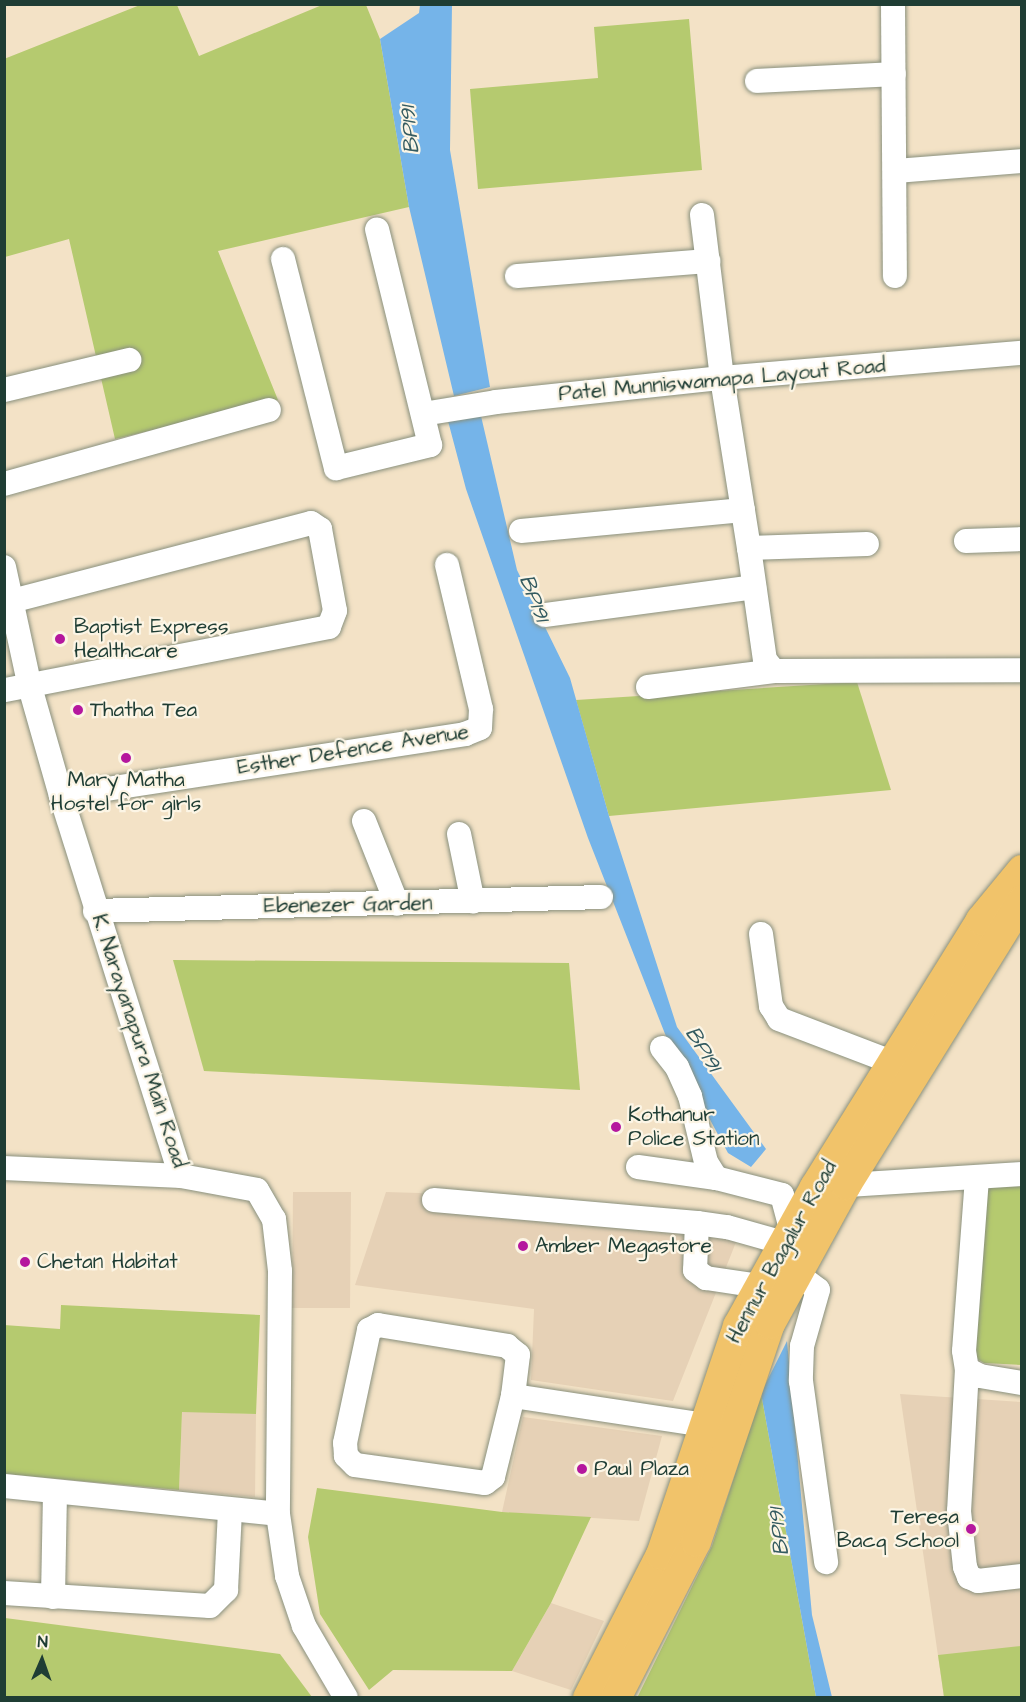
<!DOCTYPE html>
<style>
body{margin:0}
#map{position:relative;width:1026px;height:1702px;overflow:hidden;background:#f3e2c6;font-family:"Architects Daughter",sans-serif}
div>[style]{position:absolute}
.built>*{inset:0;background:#e6d1b6}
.green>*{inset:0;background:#b5ca6f}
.water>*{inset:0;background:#75b4e9}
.roads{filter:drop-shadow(0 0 2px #89907d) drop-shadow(0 0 2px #89907d)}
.minor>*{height:24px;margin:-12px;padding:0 12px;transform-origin:12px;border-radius:12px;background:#fff}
.major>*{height:30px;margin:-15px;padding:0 15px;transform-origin:15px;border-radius:15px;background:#f1c36a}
.dots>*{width:16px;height:16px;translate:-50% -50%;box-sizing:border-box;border:3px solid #fcf5e5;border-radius:50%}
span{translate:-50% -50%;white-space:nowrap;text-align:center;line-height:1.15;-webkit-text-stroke:4.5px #fcf5e5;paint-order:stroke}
.street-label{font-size:21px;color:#1f3d34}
.poi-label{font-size:21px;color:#1f3d34}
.left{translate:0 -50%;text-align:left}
.right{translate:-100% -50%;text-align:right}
.water-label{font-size:22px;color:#345b61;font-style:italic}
.frame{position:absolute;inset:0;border:6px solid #1f3d34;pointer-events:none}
.north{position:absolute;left:12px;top:1630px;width:60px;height:60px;-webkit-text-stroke:4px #fcf5e5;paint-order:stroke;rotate:2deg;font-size:16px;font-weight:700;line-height:24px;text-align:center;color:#1f3d34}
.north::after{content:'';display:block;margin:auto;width:21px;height:27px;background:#1f3d34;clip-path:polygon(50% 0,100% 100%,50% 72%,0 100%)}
</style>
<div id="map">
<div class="built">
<div style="clip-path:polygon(293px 1192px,351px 1192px,350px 1308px,292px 1308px)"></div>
<div style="clip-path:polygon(386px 1192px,419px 1193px,744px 1222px,673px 1401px,531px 1380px,534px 1309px,355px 1285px)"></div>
<div style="clip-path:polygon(900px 1394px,1021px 1402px,1021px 1697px,944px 1697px)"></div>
<div style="clip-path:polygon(182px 1411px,256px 1414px,255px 1497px,179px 1490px)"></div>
<div style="clip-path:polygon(523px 1417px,662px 1436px,639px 1521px,502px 1512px)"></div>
<div style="clip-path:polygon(551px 1603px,604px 1621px,571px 1690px,512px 1671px)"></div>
</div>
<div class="green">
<div style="clip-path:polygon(140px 5px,177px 5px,199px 56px,322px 5px,366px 5px,380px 39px,409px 207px,218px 251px,278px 400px,115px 439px,69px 239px,5px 257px,4px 59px)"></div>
<div style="clip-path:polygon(689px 19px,702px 170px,478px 189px,470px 89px,598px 78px,594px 27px)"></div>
<div style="clip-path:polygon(857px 682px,891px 790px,609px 816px,576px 700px)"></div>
<div style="clip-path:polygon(173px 960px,569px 963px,580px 1090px,204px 1071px)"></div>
<div style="clip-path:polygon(987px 1186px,1021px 1186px,1021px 1365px,984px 1363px,974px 1357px)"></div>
<div style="clip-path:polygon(61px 1305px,260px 1315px,256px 1414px,182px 1412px,179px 1490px,5px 1474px,4px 1325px,60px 1329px)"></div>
<div style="clip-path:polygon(761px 1393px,816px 1697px,637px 1698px,712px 1546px)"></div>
<div style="clip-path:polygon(317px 1488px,502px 1512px,591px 1517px,551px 1603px,512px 1671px,393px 1670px,369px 1690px,320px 1614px,308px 1537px)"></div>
<div style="clip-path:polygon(5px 1618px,280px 1654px,312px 1697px,5px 1697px)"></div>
<div style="clip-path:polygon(1021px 1646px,1021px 1697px,944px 1697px,938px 1655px)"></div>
</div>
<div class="water">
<div style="clip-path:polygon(420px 5px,452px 5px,450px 150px,490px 387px,454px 396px,409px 207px,380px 39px,419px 13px)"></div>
<div style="clip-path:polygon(481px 416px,517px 570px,570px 678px,609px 816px,677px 1027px,766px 1149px,751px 1167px,728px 1153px,669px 1044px,588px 838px,466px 489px,448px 421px)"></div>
<div style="clip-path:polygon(787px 1341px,812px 1615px,832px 1697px,816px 1697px,761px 1393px)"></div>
</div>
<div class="roads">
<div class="minor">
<div style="left:893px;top:4px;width:272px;rotate:89.6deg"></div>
<div style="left:757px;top:81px;width:137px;rotate:-2.9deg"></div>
<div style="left:895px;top:171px;width:127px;rotate:-4.5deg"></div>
<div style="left:702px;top:215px;width:164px;rotate:83deg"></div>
<div style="left:722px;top:378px;width:172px;rotate:81deg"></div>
<div style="left:749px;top:548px;width:118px;rotate:-1.9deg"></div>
<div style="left:283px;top:259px;width:216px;rotate:75.8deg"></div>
<div style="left:336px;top:468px;width:97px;rotate:-13.7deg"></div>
<div style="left:430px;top:445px;width:222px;rotate:-103.8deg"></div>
<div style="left:517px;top:276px;width:192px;rotate:-4.5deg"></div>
<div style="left:4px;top:390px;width:129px;rotate:-13.5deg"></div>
<div style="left:423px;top:414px;width:74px;rotate:-9.3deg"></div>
<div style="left:496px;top:402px;width:227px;rotate:-6.1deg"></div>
<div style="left:722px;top:378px;width:301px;rotate:-4.8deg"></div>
<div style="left:4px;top:484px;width:275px;rotate:-15.6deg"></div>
<div style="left:521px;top:531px;width:223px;rotate:-5.4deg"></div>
<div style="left:966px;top:541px;width:56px;rotate:-2deg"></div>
<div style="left:749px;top:548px;width:113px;rotate:81.9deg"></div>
<div style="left:765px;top:660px;width:14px;rotate:51deg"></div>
<div style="left:774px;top:671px;width:248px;rotate:-0.2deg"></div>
<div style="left:4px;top:567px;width:123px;rotate:77.8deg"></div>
<div style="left:30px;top:687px;width:113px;rotate:74.1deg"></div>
<div style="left:61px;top:796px;width:398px;rotate:72.5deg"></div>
<div style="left:181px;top:1176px;width:77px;rotate:10.4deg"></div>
<div style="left:257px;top:1190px;width:34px;rotate:60deg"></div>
<div style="left:274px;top:1219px;width:52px;rotate:83.4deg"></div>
<div style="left:280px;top:1271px;width:243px;rotate:90.5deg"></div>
<div style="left:278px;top:1514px;width:63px;rotate:81.7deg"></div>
<div style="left:287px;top:1576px;width:53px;rotate:71.2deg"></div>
<div style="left:304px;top:1626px;width:83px;rotate:59.7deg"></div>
<div style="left:4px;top:603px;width:317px;rotate:-14.6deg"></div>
<div style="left:311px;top:523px;width:11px;rotate:34deg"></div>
<div style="left:320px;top:529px;width:83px;rotate:79.6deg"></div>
<div style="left:335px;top:611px;width:17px;rotate:111deg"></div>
<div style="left:329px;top:627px;width:331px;rotate:169deg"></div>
<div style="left:545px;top:615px;width:211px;rotate:-7.6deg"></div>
<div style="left:648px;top:687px;width:127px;rotate:-7.2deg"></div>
<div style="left:61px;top:796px;width:409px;rotate:-8.7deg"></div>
<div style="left:465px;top:734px;width:16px;rotate:-22deg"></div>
<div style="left:480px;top:728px;width:19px;rotate:-87deg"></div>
<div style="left:481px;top:709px;width:148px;rotate:-103.3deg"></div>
<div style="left:364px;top:821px;width:89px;rotate:68.3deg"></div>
<div style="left:459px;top:834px;width:69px;rotate:78.4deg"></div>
<div style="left:95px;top:911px;width:506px;rotate:-1.58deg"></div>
<div style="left:761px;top:934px;width:73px;rotate:82.1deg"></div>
<div style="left:771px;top:1006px;width:15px;rotate:58deg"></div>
<div style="left:779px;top:1019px;width:123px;rotate:20.9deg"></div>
<div style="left:662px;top:1048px;width:24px;rotate:52deg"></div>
<div style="left:677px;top:1067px;width:32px;rotate:66deg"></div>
<div style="left:690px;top:1096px;width:68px;rotate:76.4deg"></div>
<div style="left:706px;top:1162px;width:19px;rotate:58deg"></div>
<div style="left:638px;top:1167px;width:79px;rotate:8deg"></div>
<div style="left:716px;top:1178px;width:68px;rotate:14.4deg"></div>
<div style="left:782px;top:1195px;width:35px;rotate:75deg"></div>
<div style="left:4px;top:1168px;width:177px;rotate:2.6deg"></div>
<div style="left:977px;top:1178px;width:173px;rotate:94.3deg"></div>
<div style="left:964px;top:1351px;width:18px;rotate:81deg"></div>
<div style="left:967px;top:1369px;width:15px;rotate:28deg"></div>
<div style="left:980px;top:1376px;width:43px;rotate:9.5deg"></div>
<div style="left:832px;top:1186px;width:190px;rotate:-3.6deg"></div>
<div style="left:434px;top:1200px;width:264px;rotate:5deg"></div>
<div style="left:697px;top:1223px;width:30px;rotate:8deg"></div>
<div style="left:727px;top:1227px;width:59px;rotate:15.7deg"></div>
<div style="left:697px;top:1223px;width:47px;rotate:92.4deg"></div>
<div style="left:695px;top:1270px;width:14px;rotate:36deg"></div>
<div style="left:706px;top:1278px;width:55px;rotate:8.4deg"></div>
<div style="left:797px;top:1274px;width:26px;rotate:37deg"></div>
<div style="left:818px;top:1290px;width:58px;rotate:105.9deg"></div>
<div style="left:802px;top:1346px;width:35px;rotate:92deg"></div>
<div style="left:801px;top:1381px;width:183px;rotate:82.1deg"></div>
<div style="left:378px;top:1325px;width:131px;rotate:9.2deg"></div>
<div style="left:507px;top:1346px;width:14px;rotate:39deg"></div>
<div style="left:518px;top:1355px;width:41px;rotate:97deg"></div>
<div style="left:513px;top:1396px;width:83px;rotate:103.9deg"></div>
<div style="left:493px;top:1477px;width:10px;rotate:143deg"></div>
<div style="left:485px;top:1483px;width:131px;rotate:-172.1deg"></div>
<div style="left:355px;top:1465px;width:13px;rotate:-135deg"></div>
<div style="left:346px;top:1456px;width:13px;rotate:-94deg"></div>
<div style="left:345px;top:1443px;width:116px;rotate:-78deg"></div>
<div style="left:369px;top:1330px;width:10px;rotate:-29deg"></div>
<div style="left:967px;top:1369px;width:142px;rotate:93.2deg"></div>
<div style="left:959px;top:1511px;width:56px;rotate:83.9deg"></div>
<div style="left:965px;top:1567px;width:11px;rotate:68deg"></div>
<div style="left:969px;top:1577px;width:10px;rotate:24deg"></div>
<div style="left:978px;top:1581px;width:44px;rotate:-6.5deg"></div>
<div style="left:513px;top:1396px;width:193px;rotate:8.6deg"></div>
<div style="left:4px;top:1486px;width:275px;rotate:5.8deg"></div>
<div style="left:4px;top:1593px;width:206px;rotate:3.6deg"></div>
<div style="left:210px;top:1606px;width:23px;rotate:-45deg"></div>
<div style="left:226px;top:1590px;width:80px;rotate:-87.1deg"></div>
<div style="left:53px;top:1597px;width:105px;rotate:-88.9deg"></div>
</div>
<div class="major">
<div style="left:588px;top:1698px;width:161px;rotate:-63deg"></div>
<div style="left:661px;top:1555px;width:242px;rotate:-71.4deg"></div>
<div style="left:738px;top:1326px;width:159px;rotate:-61deg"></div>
<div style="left:815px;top:1187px;width:314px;rotate:-58.1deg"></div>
<div style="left:981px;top:920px;width:65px;rotate:-50.6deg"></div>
<div style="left:616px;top:1698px;width:175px;rotate:-62.9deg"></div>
<div style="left:696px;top:1542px;width:230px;rotate:-71.3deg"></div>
<div style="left:770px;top:1324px;width:158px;rotate:-61.3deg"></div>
<div style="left:846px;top:1185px;width:334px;rotate:-58.2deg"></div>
</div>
</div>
<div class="dots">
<div style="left:60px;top:639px;background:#b5179e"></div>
<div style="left:78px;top:710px;background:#b5179e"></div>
<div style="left:126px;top:758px;background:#b5179e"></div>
<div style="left:616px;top:1127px;background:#b5179e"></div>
<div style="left:523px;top:1246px;background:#b5179e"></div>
<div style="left:25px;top:1262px;background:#b5179e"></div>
<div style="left:582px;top:1469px;background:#b5179e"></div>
<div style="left:971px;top:1529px;background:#b5179e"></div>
</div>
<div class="street-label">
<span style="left:722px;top:380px;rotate:-5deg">Patel Munniswamapa Layout Road</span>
<span style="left:353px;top:750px;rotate:-9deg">Esther Defence Avenue</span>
<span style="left:348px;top:905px;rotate:-1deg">Ebenezer Garden</span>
<span style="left:139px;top:1041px;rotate:72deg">K. Narayanapura Main Road</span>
<span style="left:782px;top:1252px;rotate:-61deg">Hennur Bagalur Road</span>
</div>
<div class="poi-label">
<span class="left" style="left:74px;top:639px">Baptist Express<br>Healthcare</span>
<span class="left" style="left:90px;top:710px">Thatha Tea</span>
<span style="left:126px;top:792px">Mary Matha<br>Hostel for girls</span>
<span class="left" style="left:628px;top:1127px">Kothanur<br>Police Station</span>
<span class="left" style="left:535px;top:1246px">Amber Megastore</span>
<span class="left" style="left:37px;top:1262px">Chetan Habitat</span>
<span class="left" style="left:594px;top:1469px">Paul Plaza</span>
<span class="right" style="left:959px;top:1529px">Teresa<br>Bacq School</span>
</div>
<div class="water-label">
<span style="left:410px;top:130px;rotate:-95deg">BP191</span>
<span style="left:534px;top:598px;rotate:69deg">BP191</span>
<span style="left:703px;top:1049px;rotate:58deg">BP191</span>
<span style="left:779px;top:1532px;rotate:-97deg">BP191</span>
</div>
<div class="frame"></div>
<div class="north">N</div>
</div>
